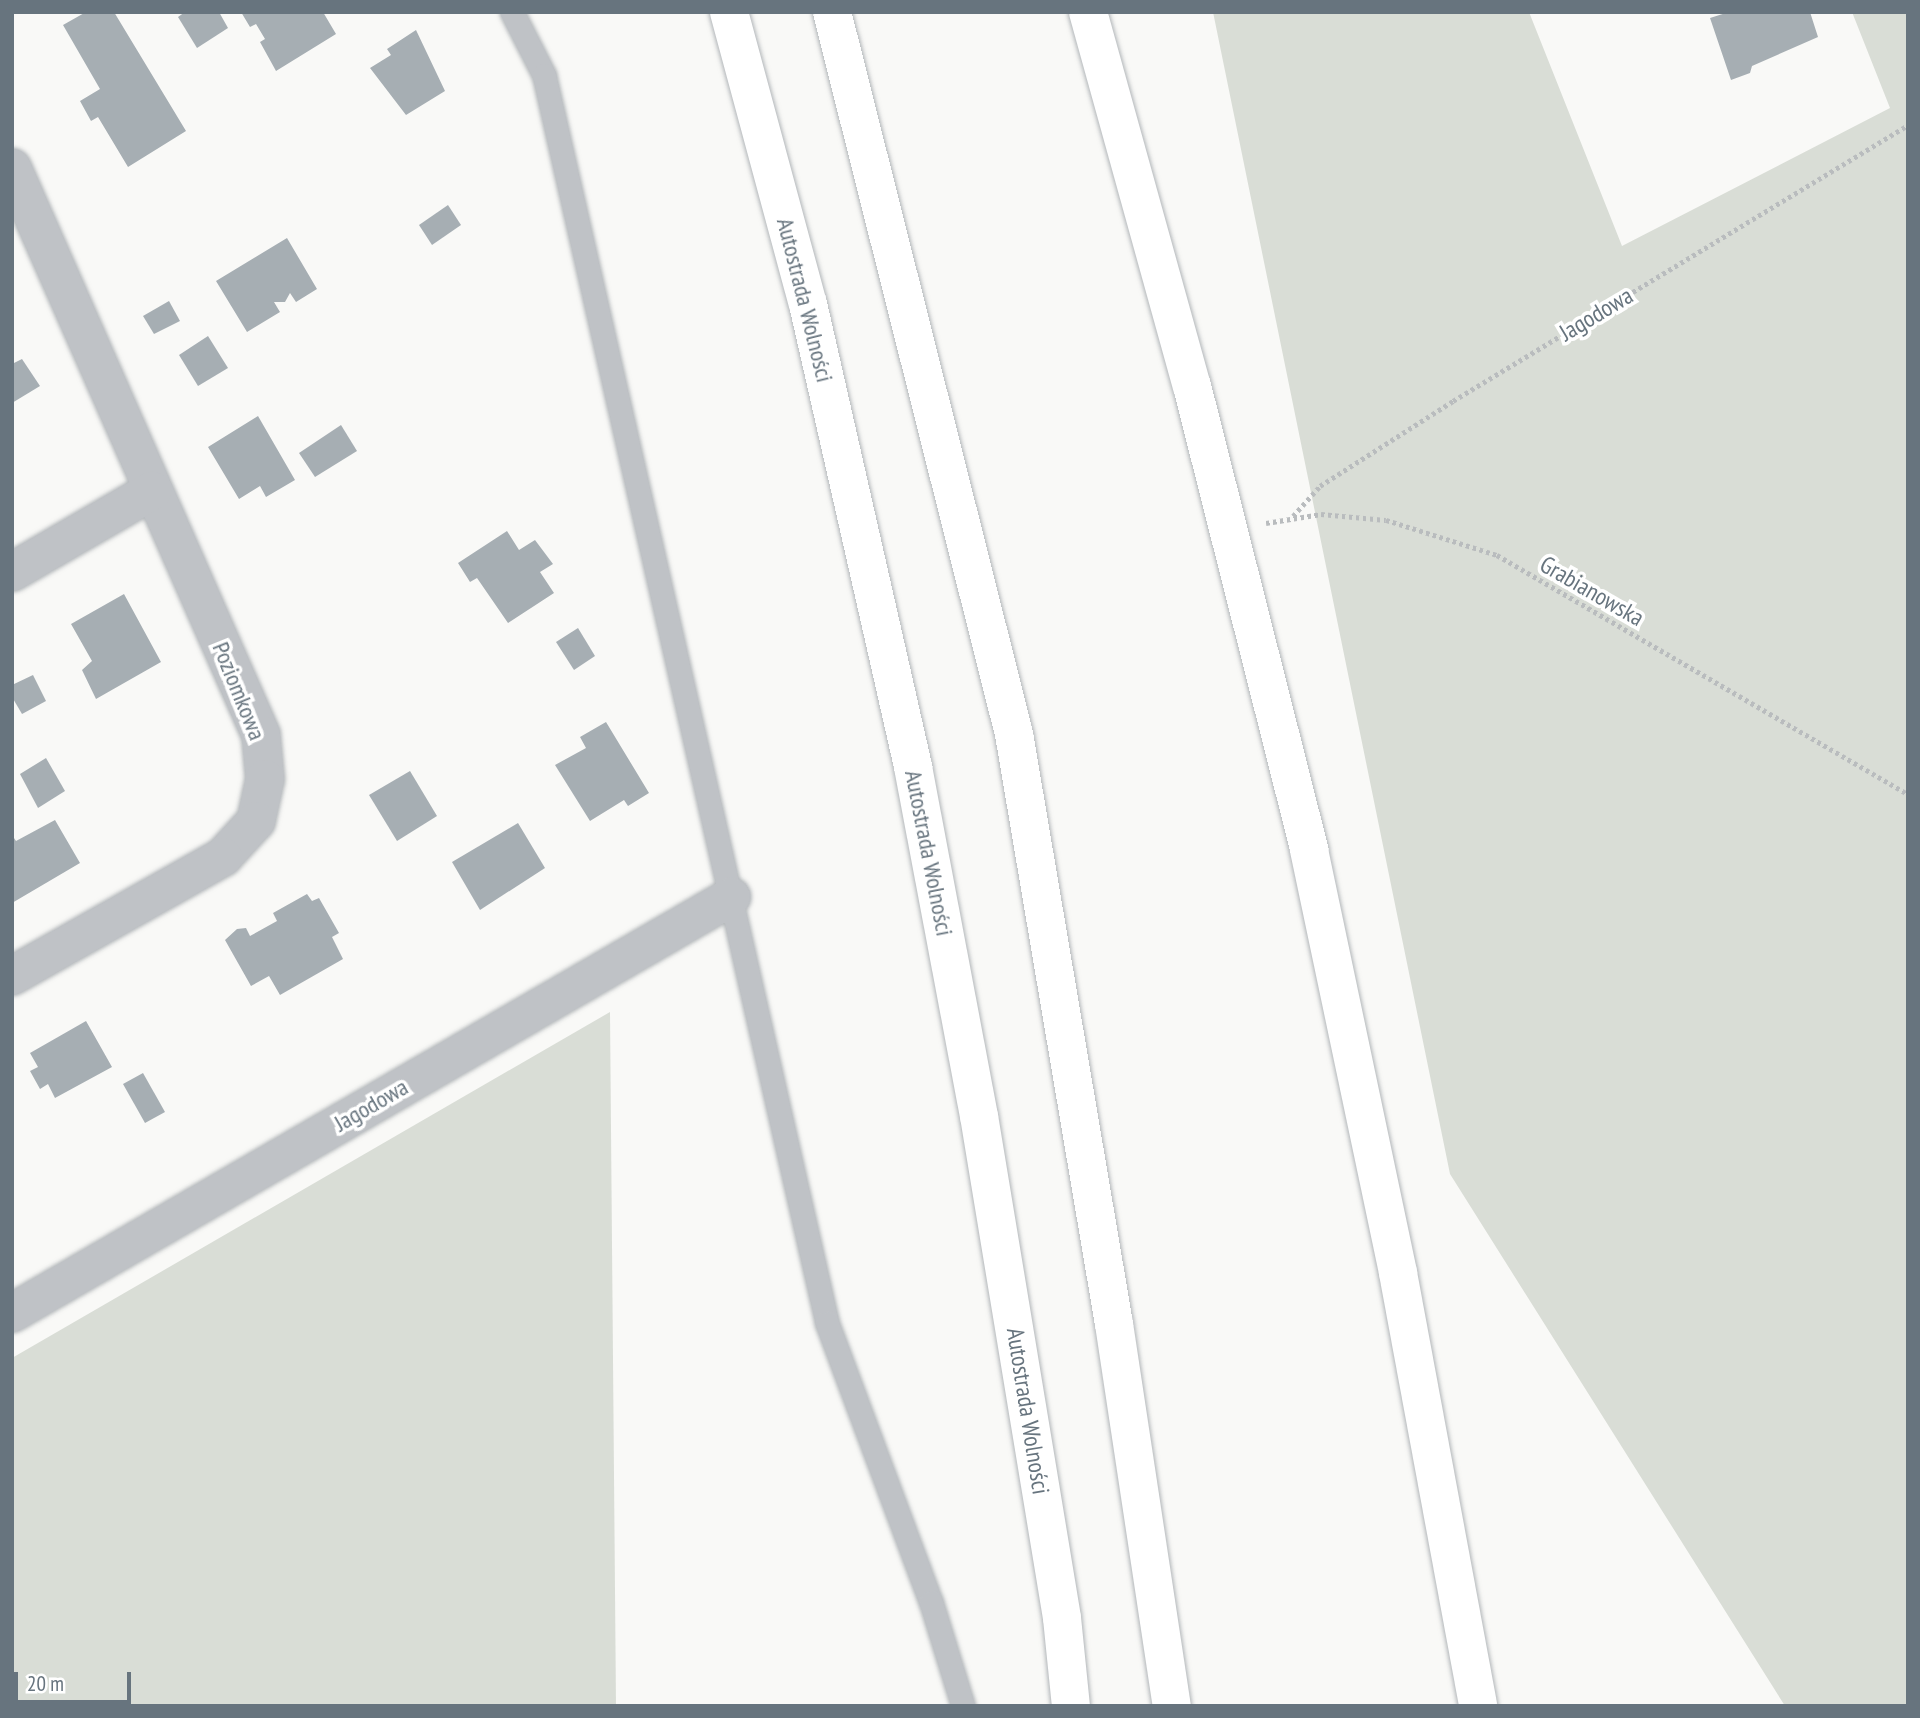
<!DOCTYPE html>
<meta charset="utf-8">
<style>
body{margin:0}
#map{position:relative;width:1920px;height:1718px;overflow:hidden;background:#f9f9f7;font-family:"PT Sans Narrow",sans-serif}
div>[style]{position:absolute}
.green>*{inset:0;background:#d9ddd6}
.building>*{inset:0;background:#a6aeb3}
.path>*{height:4.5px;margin-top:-2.25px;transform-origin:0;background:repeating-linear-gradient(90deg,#b9bcbe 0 3.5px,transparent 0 7px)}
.roads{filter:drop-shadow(0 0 2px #b3b7ba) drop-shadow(0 0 2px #b3b7ba)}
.service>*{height:23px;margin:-11.5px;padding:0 11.5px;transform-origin:11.5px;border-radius:11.5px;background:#bfc2c6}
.minor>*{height:38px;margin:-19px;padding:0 19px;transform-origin:19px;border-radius:19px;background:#bfc2c6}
.primary>*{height:38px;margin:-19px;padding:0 19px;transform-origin:19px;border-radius:19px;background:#fff}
.motorway>*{height:38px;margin:-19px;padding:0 19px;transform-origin:19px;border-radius:19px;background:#fff}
span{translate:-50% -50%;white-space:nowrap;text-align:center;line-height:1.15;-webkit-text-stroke:7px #fff;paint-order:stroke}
.street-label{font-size:24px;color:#67747e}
.frame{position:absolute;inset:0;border:14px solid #67747e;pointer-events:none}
.scale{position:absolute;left:14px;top:1672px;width:117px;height:32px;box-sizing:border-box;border:4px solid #67747e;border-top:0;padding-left:9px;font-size:21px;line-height:24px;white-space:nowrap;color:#67747e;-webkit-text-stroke:5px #fff;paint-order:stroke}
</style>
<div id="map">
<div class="green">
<div style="clip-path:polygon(1213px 12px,1529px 12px,1622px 246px,1890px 108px,1852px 12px,1908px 12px,1908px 1706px,1785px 1706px,1450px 1174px)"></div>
<div style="clip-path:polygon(610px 1012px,616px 1706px,12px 1706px,12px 1358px)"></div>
</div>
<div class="building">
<div style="clip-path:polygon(86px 12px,114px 12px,186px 131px,128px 167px,98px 117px,91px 121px,80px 101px,100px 89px,63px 25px)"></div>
<div style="clip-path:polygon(185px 12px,219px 12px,228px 28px,197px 48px,178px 17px)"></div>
<div style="clip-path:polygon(241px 12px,323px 12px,336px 34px,276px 71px,260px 42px,265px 39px,256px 24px,250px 27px)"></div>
<div style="clip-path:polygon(1729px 12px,1810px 12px,1818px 37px,1752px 66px,1750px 73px,1731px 80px,1710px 18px)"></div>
<div style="clip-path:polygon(416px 30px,445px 91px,406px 115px,370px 68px,391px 55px,387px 49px)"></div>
<div style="clip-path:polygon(448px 205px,461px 225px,432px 245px,419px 225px)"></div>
<div style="clip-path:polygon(287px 238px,317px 289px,296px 302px,290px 293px,285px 302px,274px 302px,280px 312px,247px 332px,216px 281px)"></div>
<div style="clip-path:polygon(169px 301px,180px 321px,154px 334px,143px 316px)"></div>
<div style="clip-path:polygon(208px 336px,228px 368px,198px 386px,179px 355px)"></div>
<div style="clip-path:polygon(22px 359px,40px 386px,12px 403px,12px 364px)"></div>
<div style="clip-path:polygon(258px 416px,295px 480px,266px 497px,260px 486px,239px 499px,208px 447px)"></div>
<div style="clip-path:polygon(341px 425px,357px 451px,315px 477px,299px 453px)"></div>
<div style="clip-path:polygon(507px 531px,519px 550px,535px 540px,553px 564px,540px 572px,554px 593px,508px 623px,477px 578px,470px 582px,458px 563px)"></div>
<div style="clip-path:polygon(124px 594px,161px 662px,96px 699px,82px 670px,92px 661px,71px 624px)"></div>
<div style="clip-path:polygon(578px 628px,595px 656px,574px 670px,556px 642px)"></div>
<div style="clip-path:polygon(33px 675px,46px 701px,22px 714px,12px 697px,12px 685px)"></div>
<div style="clip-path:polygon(606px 722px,649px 793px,628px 806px,624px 800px,590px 821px,555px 765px,586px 748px,580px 737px)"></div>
<div style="clip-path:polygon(46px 758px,65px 791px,38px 808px,20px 774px)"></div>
<div style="clip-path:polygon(410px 771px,437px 816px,397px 841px,369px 795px)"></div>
<div style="clip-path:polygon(55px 820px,80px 863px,12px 903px,12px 835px,16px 841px)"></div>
<div style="clip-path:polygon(518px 823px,545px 868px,480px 910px,452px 862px)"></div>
<div style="clip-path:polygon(307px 894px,312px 901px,319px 898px,339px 933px,332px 937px,343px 959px,280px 995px,269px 976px,251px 986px,225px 940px,237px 929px,246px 928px,250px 936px,277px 921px,273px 913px)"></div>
<div style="clip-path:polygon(86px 1021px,112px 1067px,55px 1098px,48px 1084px,40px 1089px,30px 1071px,38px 1067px,30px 1053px)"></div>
<div style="clip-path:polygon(143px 1073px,165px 1112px,145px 1123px,123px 1084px)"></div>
</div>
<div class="path">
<div style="left:1293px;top:516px;width:40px;rotate:-48deg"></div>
<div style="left:1320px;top:486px;width:158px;rotate:-32.6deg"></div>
<div style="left:1453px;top:401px;width:532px;rotate:-31.24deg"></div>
<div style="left:1266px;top:523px;width:56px;rotate:-9.3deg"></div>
<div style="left:1321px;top:514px;width:65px;rotate:5.3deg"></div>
<div style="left:1386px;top:520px;width:116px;rotate:17.5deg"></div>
<div style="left:1497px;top:555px;width:475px;rotate:30.2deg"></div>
</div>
<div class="roads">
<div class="service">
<div style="left:512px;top:12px;width:71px;rotate:63.1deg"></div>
<div style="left:544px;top:75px;width:1280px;rotate:77.22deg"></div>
<div style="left:827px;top:1323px;width:298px;rotate:69.6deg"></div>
<div style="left:931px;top:1602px;width:109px;rotate:72.9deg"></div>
</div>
<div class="minor">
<div style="left:12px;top:168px;width:619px;rotate:66.29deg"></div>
<div style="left:261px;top:735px;width:44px;rotate:84.8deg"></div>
<div style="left:265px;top:779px;width:43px;rotate:102.1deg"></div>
<div style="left:256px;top:821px;width:49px;rotate:132.5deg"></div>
<div style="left:223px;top:857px;width:242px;rotate:150.6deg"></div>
<div style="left:12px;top:572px;width:162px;rotate:-30.1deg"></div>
<div style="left:12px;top:1313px;width:831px;rotate:-30.05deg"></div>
</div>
<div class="primary">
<div style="left:1088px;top:12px;width:388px;rotate:74.5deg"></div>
<div style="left:1192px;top:386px;width:479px;rotate:75.8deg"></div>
<div style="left:1309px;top:850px;width:432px;rotate:78.1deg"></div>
<div style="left:1398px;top:1273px;width:440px;rotate:79.5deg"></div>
</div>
<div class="motorway">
<div style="left:729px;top:12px;width:302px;rotate:74.9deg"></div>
<div style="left:808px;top:304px;width:475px;rotate:77.2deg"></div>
<div style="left:913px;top:767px;width:355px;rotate:79.3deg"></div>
<div style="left:979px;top:1116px;width:509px;rotate:80.61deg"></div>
<div style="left:1062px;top:1618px;width:88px;rotate:84.2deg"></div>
<div style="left:832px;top:12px;width:745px;rotate:75.85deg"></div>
<div style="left:1014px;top:734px;width:598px;rotate:80.38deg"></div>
<div style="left:1114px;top:1324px;width:386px;rotate:81.4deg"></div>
</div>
</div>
<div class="street-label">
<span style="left:805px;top:300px;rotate:76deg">Autostrada Wolności</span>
<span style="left:1596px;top:314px;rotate:-31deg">Jagodowa</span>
<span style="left:1592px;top:591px;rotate:30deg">Grabianowska</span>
<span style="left:239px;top:691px;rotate:68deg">Poziomkowa</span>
<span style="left:929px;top:853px;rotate:79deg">Autostrada Wolności</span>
<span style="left:371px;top:1105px;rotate:-30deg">Jagodowa</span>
<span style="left:1028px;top:1411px;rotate:81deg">Autostrada Wolności</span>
</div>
<div class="frame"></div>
<div class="scale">20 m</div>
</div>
